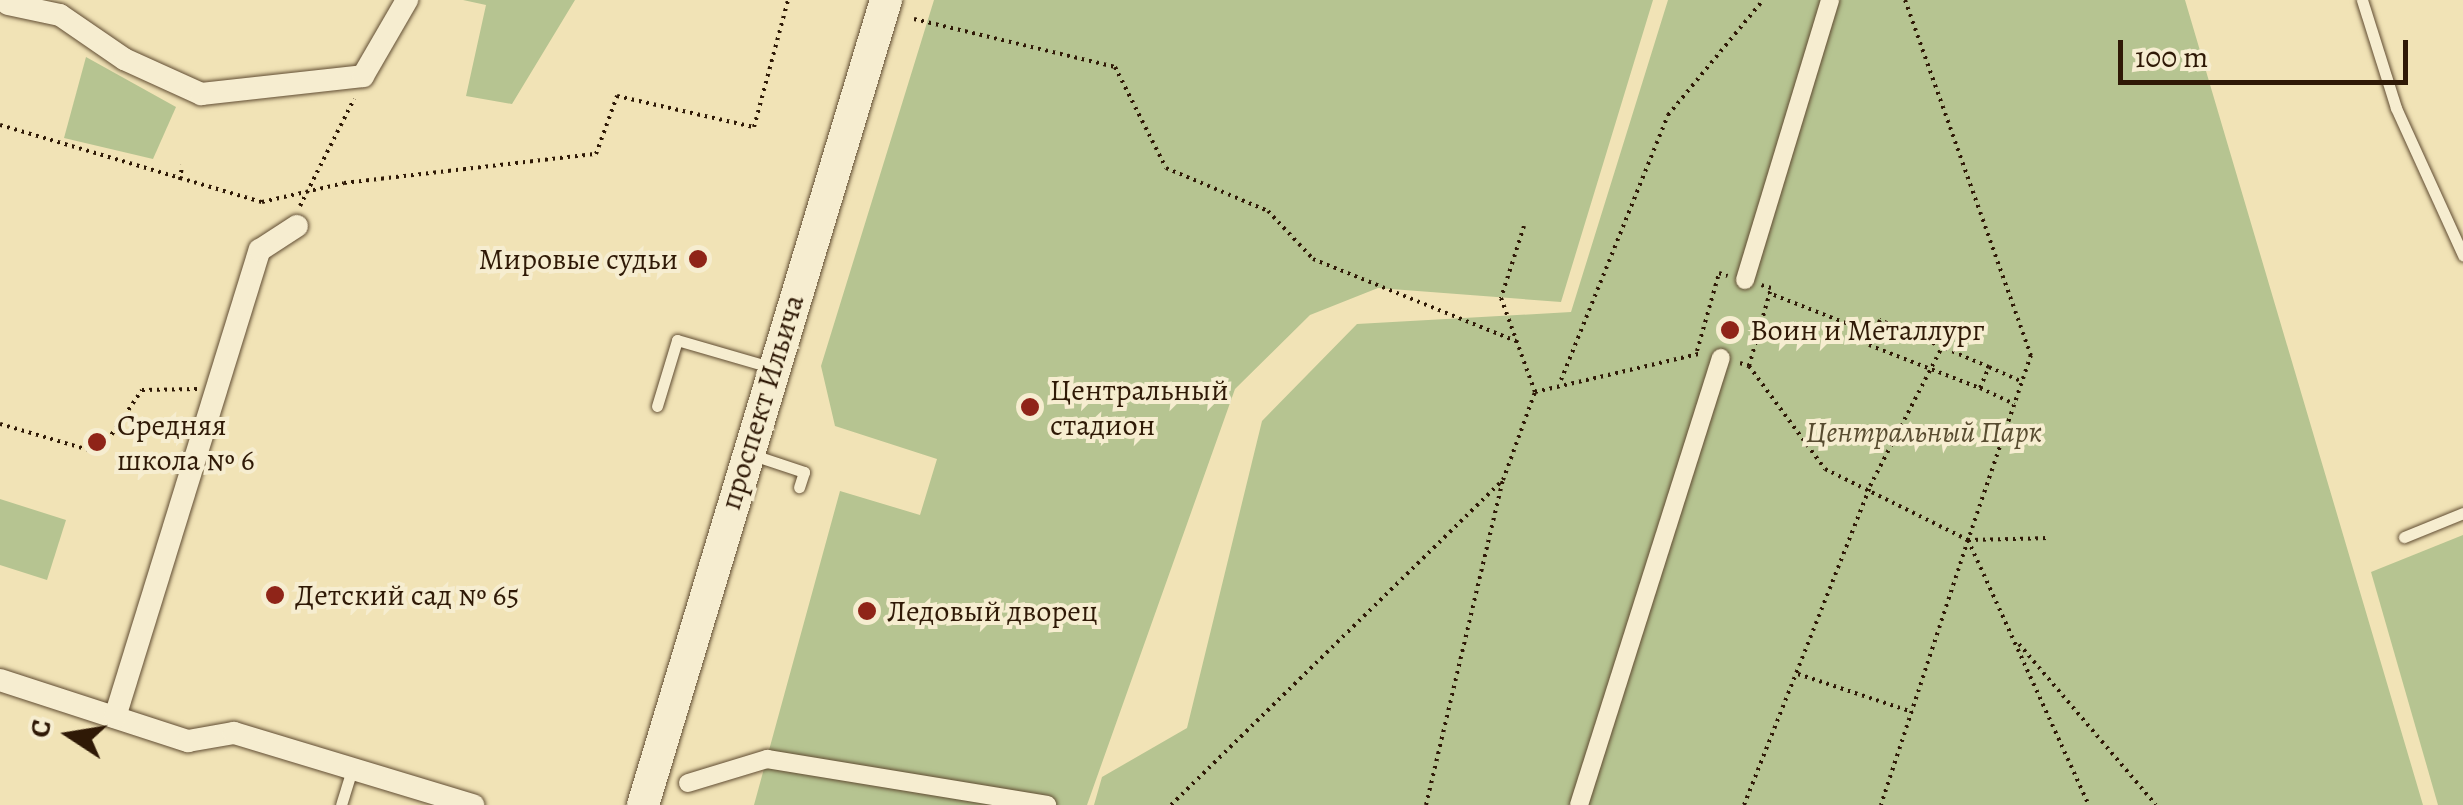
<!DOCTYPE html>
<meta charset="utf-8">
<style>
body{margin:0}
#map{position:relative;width:2463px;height:805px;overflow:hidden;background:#f1e3b6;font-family:Alegreya,serif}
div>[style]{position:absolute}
.green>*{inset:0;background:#b6c491}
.path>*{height:4px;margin-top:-2px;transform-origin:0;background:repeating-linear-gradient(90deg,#2f1906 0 2.5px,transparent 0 7.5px)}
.roads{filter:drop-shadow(0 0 2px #604c32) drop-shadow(0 0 2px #604c32)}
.service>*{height:11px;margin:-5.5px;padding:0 5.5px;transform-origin:5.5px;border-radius:5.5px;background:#f6edd0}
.pedestrian>*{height:18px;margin:-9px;padding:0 9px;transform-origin:9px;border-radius:9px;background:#f6edd0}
.minor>*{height:22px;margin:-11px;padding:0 11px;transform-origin:11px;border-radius:11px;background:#f6edd0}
.secondary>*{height:32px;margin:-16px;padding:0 16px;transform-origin:16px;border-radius:16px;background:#f6edd0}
.dots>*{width:28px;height:28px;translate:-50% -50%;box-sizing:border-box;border:5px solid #f6edd0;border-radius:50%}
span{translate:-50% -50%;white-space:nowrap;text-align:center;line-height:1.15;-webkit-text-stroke:8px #f6edd0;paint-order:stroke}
.poi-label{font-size:30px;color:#2f1906}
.right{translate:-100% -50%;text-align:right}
.left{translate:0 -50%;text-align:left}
.street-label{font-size:30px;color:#2f1906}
.park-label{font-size:30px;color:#584c30;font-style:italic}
.north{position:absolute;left:20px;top:685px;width:100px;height:100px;-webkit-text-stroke:8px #f6edd0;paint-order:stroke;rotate:282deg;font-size:28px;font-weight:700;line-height:40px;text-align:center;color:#2f1906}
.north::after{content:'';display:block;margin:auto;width:35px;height:45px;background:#2f1906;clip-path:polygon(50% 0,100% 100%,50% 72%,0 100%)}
.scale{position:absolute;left:2118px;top:40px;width:290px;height:45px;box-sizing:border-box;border:5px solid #2f1906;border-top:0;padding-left:12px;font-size:30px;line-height:35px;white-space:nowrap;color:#2f1906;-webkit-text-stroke:8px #f6edd0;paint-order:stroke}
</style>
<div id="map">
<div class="green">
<div style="clip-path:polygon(463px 0,575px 0,512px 104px,466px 96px,486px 5px)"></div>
<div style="clip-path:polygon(934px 0,1653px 0,1561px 302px,1378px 288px,1310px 315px,1235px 389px,1087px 805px,754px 805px,840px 491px,920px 515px,937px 459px,835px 426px,821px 366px)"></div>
<div style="clip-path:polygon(1668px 0,2185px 0,2423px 805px,1094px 805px,1102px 777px,1187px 728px,1262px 421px,1357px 324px,1571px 312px)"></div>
<div style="clip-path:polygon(86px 57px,176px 107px,153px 159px,64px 138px)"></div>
<div style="clip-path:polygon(0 499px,66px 520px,47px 580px,0 565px)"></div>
<div style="clip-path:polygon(2463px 535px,2463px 805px,2438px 805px,2371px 572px)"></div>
</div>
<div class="path">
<div style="left:1905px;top:0;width:377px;rotate:70.5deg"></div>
<div style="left:2031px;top:355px;width:195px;rotate:108.8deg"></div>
<div style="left:1968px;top:540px;width:291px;rotate:65.5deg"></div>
<div style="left:914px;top:19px;width:207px;rotate:13.4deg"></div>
<div style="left:1115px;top:67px;width:113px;rotate:63.2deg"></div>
<div style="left:1166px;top:168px;width:111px;rotate:22.9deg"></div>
<div style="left:1268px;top:211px;width:66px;rotate:46.8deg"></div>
<div style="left:1313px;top:259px;width:219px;rotate:22deg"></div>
<div style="left:0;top:125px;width:273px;rotate:16.4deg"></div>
<div style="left:262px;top:202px;width:84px;rotate:-13deg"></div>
<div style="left:344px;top:183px;width:254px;rotate:-6.6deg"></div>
<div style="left:596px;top:154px;width:62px;rotate:-70.1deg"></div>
<div style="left:617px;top:96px;width:140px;rotate:12.8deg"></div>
<div style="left:754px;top:127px;width:131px;rotate:-75deg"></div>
<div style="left:180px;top:180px;width:15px;rotate:-82deg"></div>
<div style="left:300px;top:206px;width:120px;rotate:-63.2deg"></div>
<div style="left:1524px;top:226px;width:76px;rotate:107.7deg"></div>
<div style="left:1501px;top:298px;width:100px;rotate:70.1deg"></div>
<div style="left:1873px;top:333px;width:13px;rotate:108deg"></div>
<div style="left:1869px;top:345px;width:119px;rotate:21.2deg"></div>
<div style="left:1980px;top:388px;width:23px;rotate:-67deg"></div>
<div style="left:1989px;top:367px;width:51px;rotate:-156.9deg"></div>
<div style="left:1697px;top:351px;width:81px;rotate:-74.2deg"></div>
<div style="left:1719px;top:273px;width:9px;rotate:18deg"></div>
<div style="left:1740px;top:363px;width:9px;rotate:18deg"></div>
<div style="left:1749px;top:366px;width:81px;rotate:-74.2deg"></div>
<div style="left:1771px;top:288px;width:10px;rotate:-163deg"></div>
<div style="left:1749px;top:366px;width:128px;rotate:53.6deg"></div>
<div style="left:1825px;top:469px;width:160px;rotate:26.4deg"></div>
<div style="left:1968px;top:540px;width:279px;rotate:108.2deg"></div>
<div style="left:1989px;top:367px;width:35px;rotate:24deg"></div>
<div style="left:1561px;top:380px;width:286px;rotate:-68deg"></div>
<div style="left:1668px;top:115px;width:149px;rotate:-50.4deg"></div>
<div style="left:1980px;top:388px;width:38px;rotate:25deg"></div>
<div style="left:0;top:424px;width:103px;rotate:16.3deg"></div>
<div style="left:99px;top:453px;width:76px;rotate:-55.7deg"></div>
<div style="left:142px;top:390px;width:56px;rotate:-1deg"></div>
<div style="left:1968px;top:540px;width:80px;rotate:-1.4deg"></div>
<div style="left:2019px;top:644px;width:211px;rotate:49.6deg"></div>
<div style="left:1798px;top:674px;width:120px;rotate:18.4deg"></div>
<div style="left:1171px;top:805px;width:460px;rotate:-44.4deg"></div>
<div style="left:1426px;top:805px;width:334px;rotate:-76.7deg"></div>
<div style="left:1503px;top:480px;width:94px;rotate:-70deg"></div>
<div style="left:1535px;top:392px;width:171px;rotate:-13.1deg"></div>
<div style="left:1744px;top:805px;width:343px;rotate:-68.4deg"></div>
<div style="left:1870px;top:486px;width:157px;rotate:-62.6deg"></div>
<div style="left:1942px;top:347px;width:68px;rotate:-156.5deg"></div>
<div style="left:1880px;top:320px;width:15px;rotate:113deg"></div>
<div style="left:1874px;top:334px;width:113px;rotate:-158.7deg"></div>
</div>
<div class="roads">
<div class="service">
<div style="left:2362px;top:0;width:113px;rotate:72.5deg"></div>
<div style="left:2396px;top:108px;width:162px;rotate:65.5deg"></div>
<div style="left:657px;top:406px;width:69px;rotate:-73.1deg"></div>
<div style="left:677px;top:340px;width:97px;rotate:16.2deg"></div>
<div style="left:750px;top:454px;width:57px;rotate:18.4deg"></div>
<div style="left:804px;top:472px;width:16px;rotate:108deg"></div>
<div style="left:2404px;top:537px;width:64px;rotate:-22.1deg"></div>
<div style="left:341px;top:805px;width:41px;rotate:-72.9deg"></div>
</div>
<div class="pedestrian">
<div style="left:1745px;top:280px;width:293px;rotate:-73.1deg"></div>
<div style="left:688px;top:783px;width:83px;rotate:-16.9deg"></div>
<div style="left:767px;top:759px;width:284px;rotate:9.3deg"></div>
<div style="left:1579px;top:805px;width:469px;rotate:-72.4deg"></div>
</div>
<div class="minor">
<div style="left:8px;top:4px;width:53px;rotate:11.9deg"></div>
<div style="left:60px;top:15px;width:78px;rotate:34.5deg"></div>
<div style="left:124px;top:59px;width:85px;rotate:24.4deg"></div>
<div style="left:201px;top:94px;width:163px;rotate:-6.3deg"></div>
<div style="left:363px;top:76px;width:88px;rotate:-59.9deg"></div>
<div style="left:0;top:680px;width:198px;rotate:18deg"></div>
<div style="left:188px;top:741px;width:47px;rotate:-9.9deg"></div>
<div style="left:234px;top:733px;width:250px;rotate:16.8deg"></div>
<div style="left:115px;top:717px;width:489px;rotate:-72.8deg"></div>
<div style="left:260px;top:250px;width:44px;rotate:-33deg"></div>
</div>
<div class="secondary">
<div style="left:643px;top:805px;width:841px;rotate:-73.2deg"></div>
</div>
</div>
<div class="dots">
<div style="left:698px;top:259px;background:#8f2418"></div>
<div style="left:1730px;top:330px;background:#8f2418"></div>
<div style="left:1030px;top:407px;background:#8f2418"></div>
<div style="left:97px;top:442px;background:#8f2418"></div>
<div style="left:275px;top:595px;background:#8f2418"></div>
<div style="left:867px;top:611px;background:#8f2418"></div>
</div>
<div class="poi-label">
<span class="right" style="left:678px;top:259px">Мировые судьи</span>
<span class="left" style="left:1750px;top:330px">Воин и Металлург</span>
<span class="left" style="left:1050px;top:407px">Центральный<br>стадион</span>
<span class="left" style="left:117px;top:442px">Средняя<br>школа № 6</span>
<span class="left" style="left:295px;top:595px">Детский сад № 65</span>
<span class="left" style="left:887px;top:611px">Ледовый дворец</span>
</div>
<div class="street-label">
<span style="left:762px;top:402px;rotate:-73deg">проспект Ильича</span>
</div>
<div class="park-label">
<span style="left:1924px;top:432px">Центральный Парк</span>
</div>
<div class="north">С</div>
<div class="scale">100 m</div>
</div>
